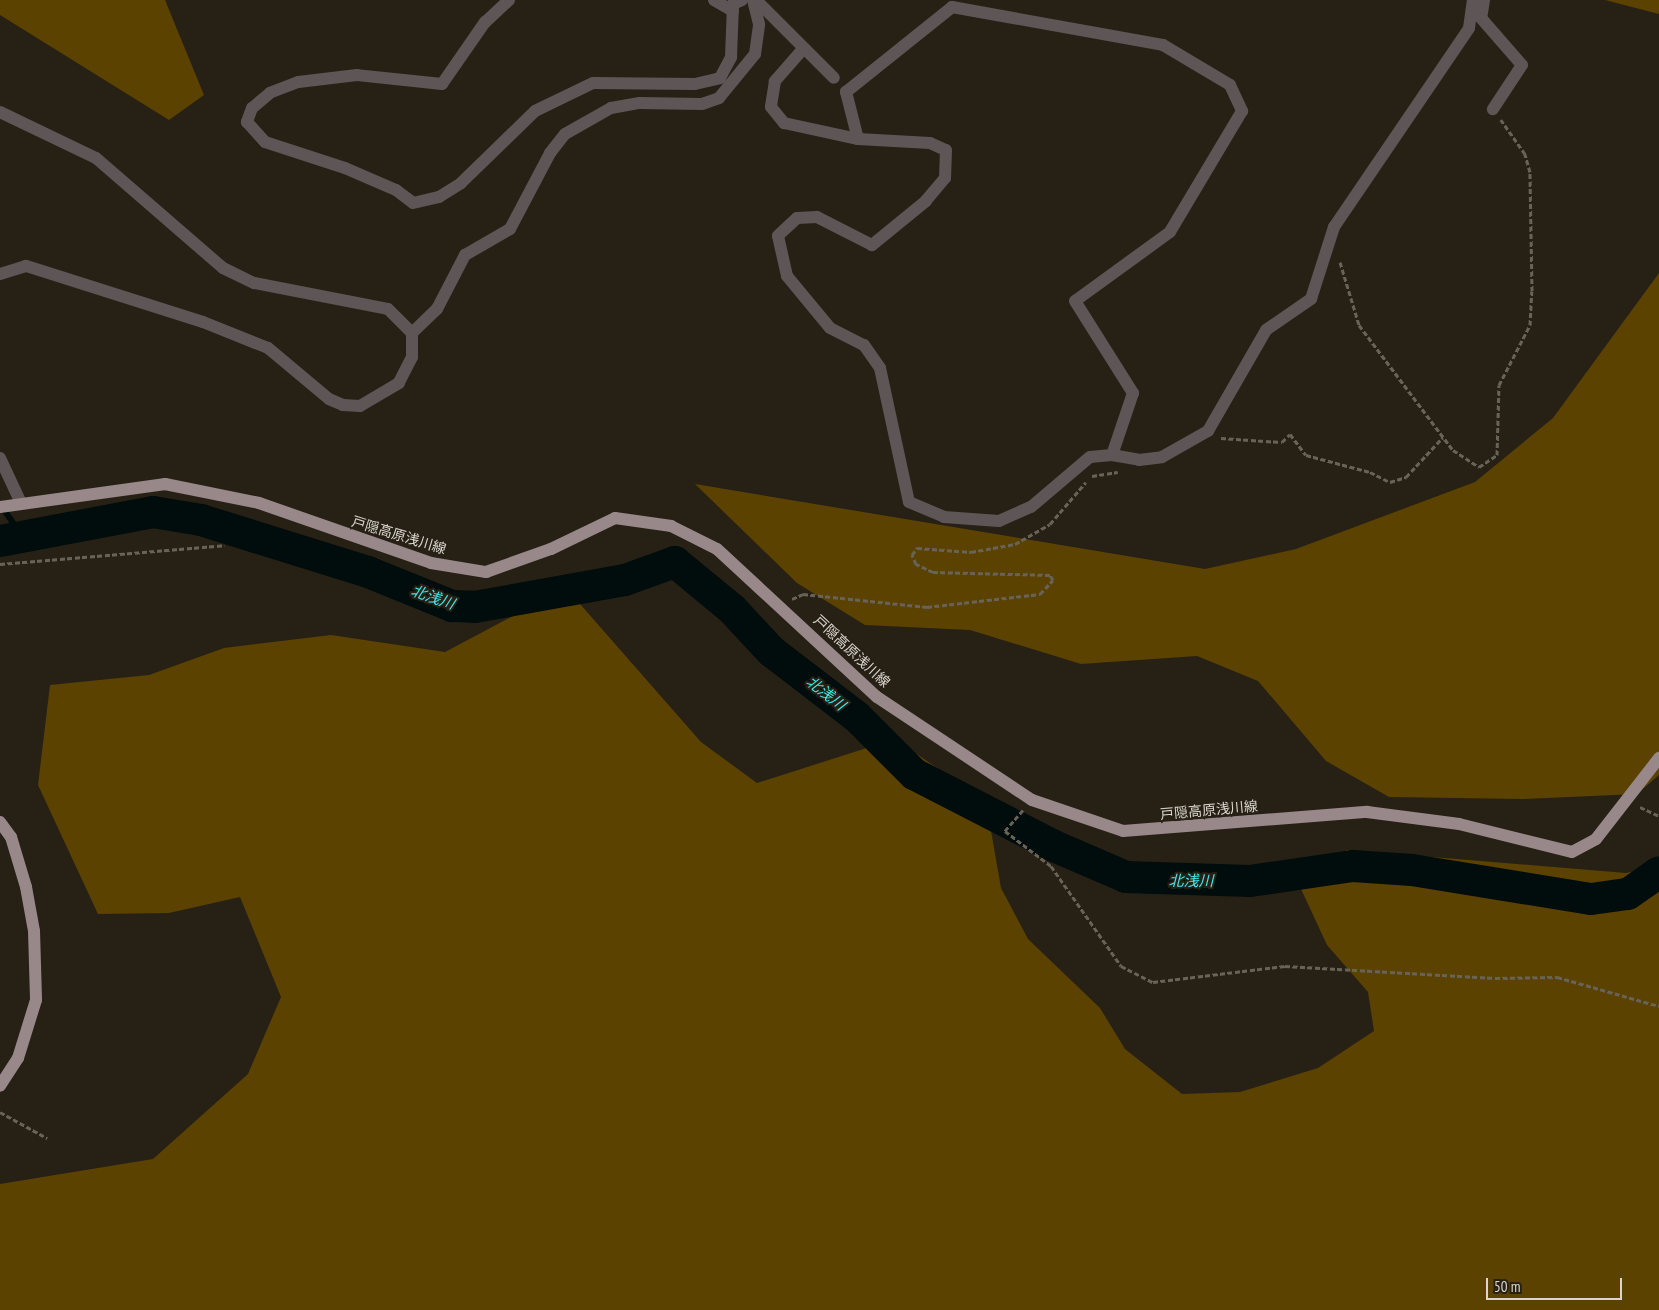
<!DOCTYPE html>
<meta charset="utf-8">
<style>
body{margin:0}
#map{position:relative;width:1659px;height:1310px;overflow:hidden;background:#272115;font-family:"PT Sans Narrow","Noto Sans JP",sans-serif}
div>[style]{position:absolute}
.forest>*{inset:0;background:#5b4200}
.stream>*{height:5.5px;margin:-2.75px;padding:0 2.75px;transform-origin:2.75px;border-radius:2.75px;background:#010c0c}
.river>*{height:32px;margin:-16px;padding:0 16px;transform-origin:16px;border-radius:16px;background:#010c0c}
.path>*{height:3px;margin-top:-1.5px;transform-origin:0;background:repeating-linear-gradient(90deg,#686358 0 5px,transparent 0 7.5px)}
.minor>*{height:12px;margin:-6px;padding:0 6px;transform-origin:6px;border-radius:6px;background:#5d5556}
.major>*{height:12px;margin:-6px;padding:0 6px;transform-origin:6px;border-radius:6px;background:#98888a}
span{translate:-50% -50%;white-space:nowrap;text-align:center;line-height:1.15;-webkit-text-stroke:4px #272115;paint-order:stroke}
.street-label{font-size:14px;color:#dad6cf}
.water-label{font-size:15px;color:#40e8ed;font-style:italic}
.scale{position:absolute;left:1486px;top:1278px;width:136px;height:22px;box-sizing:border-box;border:2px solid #dad6cf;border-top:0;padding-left:6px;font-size:15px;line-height:18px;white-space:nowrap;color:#dad6cf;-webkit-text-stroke:4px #272115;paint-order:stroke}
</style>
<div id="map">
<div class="forest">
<div style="clip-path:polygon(0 0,165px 0,204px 95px,169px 120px,0 15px)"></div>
<div style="clip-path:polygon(1605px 0,1659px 0,1659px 14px)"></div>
<div style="clip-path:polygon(1659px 273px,1659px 775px,1637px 794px,1522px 799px,1389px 797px,1326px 761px,1258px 681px,1197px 656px,1081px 664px,970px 630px,865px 625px,797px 583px,695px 484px,1205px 569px,1296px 549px,1475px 482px,1553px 418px)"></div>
<div style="clip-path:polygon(566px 588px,701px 742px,757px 783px,895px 739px,986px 802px,1001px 888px,1028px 939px,1100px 1008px,1125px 1049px,1182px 1094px,1240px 1092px,1318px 1068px,1374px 1031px,1368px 992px,1327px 945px,1301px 889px,1347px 850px,1626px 873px,1659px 866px,1659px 1310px,0 1310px,0 1184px,153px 1159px,248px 1074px,281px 997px,240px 897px,169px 913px,98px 914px,38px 785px,50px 685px,149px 675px,224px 648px,331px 635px,445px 652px)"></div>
</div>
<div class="stream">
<div style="left:3px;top:508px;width:32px;rotate:55deg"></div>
</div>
<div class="river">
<div style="left:0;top:541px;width:156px;rotate:-10.7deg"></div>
<div style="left:153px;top:512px;width:49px;rotate:9.5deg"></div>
<div style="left:201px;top:520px;width:175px;rotate:17.3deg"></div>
<div style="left:368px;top:572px;width:91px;rotate:22deg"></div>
<div style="left:452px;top:606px;width:23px;rotate:2deg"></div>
<div style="left:475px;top:607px;width:152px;rotate:-10.2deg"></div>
<div style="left:625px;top:580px;width:53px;rotate:-19.8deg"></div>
<div style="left:675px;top:562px;width:74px;rotate:39.5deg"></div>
<div style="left:732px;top:609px;width:57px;rotate:47.1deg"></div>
<div style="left:771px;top:651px;width:108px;rotate:37.5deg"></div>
<div style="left:857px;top:717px;width:81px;rotate:45deg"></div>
<div style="left:914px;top:774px;width:157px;rotate:27.2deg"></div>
<div style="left:1054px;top:846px;width:78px;rotate:23.3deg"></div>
<div style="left:1126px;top:877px;width:124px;rotate:1.8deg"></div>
<div style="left:1250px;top:881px;width:104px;rotate:-8.3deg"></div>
<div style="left:1353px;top:866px;width:59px;rotate:3.9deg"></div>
<div style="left:1412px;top:870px;width:181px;rotate:9.2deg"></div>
<div style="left:1591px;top:899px;width:37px;rotate:-8deg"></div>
<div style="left:1628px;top:894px;width:38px;rotate:-35deg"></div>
</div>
<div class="path">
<div style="left:1340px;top:262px;width:66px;rotate:73.2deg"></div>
<div style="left:1359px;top:325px;width:156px;rotate:53.1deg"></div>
<div style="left:1453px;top:450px;width:31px;rotate:33deg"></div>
<div style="left:1479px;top:467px;width:22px;rotate:-34deg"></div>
<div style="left:1497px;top:455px;width:70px;rotate:-88.4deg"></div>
<div style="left:1499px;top:385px;width:68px;rotate:-62.7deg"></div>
<div style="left:1530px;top:325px;width:34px;rotate:-87deg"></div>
<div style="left:1532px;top:291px;width:119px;rotate:-91deg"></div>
<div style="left:1530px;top:172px;width:19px;rotate:-106deg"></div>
<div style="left:1525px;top:154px;width:42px;rotate:-125.2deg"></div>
<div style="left:1221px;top:438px;width:61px;rotate:3.8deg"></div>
<div style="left:1282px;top:442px;width:11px;rotate:-45deg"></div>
<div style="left:1290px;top:434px;width:26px;rotate:53deg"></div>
<div style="left:1306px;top:455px;width:66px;rotate:14.9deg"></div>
<div style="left:1370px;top:472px;width:22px;rotate:27deg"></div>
<div style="left:1390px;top:482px;width:17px;rotate:-17deg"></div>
<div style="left:1406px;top:477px;width:54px;rotate:-47.2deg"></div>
<div style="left:1092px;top:476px;width:26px;rotate:-9deg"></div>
<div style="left:0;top:564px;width:225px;rotate:-4.8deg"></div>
<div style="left:792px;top:599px;width:12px;rotate:-24deg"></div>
<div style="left:803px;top:594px;width:125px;rotate:6deg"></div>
<div style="left:927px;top:607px;width:114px;rotate:-6.6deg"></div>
<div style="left:1040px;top:594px;width:19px;rotate:-47deg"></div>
<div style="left:1053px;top:580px;width:6px;rotate:-121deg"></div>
<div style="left:1050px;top:575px;width:117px;rotate:-178.5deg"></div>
<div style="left:933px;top:572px;width:19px;rotate:-155deg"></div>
<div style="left:916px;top:564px;width:10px;rotate:-114deg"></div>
<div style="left:912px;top:555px;width:9px;rotate:-54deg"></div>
<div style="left:917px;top:548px;width:54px;rotate:4.2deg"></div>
<div style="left:971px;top:552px;width:45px;rotate:-10.3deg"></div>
<div style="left:1015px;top:544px;width:40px;rotate:-29.7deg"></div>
<div style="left:1050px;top:524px;width:55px;rotate:-49.4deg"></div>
<div style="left:1640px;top:807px;width:21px;rotate:25deg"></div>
<div style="left:1023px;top:810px;width:28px;rotate:131deg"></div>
<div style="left:1005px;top:831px;width:58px;rotate:37.3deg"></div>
<div style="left:1051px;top:866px;width:122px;rotate:55deg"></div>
<div style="left:1121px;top:966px;width:36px;rotate:27deg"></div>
<div style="left:1153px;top:982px;width:133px;rotate:-6.9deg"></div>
<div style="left:1285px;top:966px;width:210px;rotate:3.3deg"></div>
<div style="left:1495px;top:978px;width:62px;rotate:-0.9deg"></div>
<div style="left:1557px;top:977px;width:106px;rotate:15.9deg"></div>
<div style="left:0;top:1112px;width:54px;rotate:29deg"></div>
</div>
<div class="minor">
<div style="left:509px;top:0;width:33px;rotate:137deg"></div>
<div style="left:485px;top:22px;width:75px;rotate:124.7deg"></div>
<div style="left:442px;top:84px;width:85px;rotate:-174deg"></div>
<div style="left:357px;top:75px;width:59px;rotate:173.2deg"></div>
<div style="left:298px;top:82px;width:30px;rotate:159deg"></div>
<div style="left:270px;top:93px;width:23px;rotate:140deg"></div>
<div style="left:252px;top:108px;width:15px;rotate:110deg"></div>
<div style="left:247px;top:122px;width:27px;rotate:48deg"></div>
<div style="left:265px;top:142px;width:84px;rotate:18deg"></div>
<div style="left:345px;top:168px;width:56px;rotate:23.3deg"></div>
<div style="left:396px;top:190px;width:21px;rotate:37deg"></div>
<div style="left:413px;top:203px;width:27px;rotate:-13deg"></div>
<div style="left:439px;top:197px;width:26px;rotate:-32deg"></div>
<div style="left:461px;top:183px;width:103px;rotate:-44.2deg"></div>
<div style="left:535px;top:111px;width:64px;rotate:-25.8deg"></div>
<div style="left:593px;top:83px;width:102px;rotate:0.6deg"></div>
<div style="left:695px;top:84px;width:26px;rotate:-13deg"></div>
<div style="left:720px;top:78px;width:24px;rotate:-62deg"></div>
<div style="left:731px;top:57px;width:53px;rotate:-87.8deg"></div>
<div style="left:733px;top:4px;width:10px;rotate:-24deg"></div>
<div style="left:714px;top:0;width:22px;rotate:30deg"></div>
<div style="left:756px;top:0;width:110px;rotate:45deg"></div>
<div style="left:1484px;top:0;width:18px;rotate:99deg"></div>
<div style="left:1481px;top:18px;width:62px;rotate:48.9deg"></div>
<div style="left:1522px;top:65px;width:53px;rotate:123.4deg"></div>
<div style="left:803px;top:49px;width:43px;rotate:131.2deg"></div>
<div style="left:775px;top:81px;width:26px;rotate:99deg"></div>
<div style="left:771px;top:107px;width:21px;rotate:51deg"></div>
<div style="left:784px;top:123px;width:76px;rotate:12.2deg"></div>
<div style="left:858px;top:139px;width:72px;rotate:3.2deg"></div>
<div style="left:930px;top:143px;width:17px;rotate:24deg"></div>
<div style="left:946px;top:150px;width:28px;rotate:92deg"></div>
<div style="left:945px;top:178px;width:30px;rotate:130deg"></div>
<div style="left:926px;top:201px;width:70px;rotate:140.8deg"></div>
<div style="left:872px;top:245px;width:62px;rotate:-153deg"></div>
<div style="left:817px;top:217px;width:20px;rotate:177deg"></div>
<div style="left:797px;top:218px;width:26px;rotate:137deg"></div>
<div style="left:778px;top:236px;width:41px;rotate:77.3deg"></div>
<div style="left:787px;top:276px;width:67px;rotate:50.4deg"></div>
<div style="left:830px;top:328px;width:38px;rotate:27deg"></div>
<div style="left:864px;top:345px;width:28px;rotate:55deg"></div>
<div style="left:880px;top:368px;width:137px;rotate:77.8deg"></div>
<div style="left:909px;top:502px;width:38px;rotate:23deg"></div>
<div style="left:944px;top:517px;width:55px;rotate:4.2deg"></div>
<div style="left:999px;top:521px;width:35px;rotate:-24deg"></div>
<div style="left:1031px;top:507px;width:77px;rotate:-40.3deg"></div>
<div style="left:1090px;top:457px;width:22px;rotate:-5deg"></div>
<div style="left:0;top:112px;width:106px;rotate:25.6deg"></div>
<div style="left:96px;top:158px;width:168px;rotate:40.9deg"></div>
<div style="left:223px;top:268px;width:34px;rotate:26deg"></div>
<div style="left:254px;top:283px;width:136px;rotate:11deg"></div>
<div style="left:388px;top:309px;width:34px;rotate:45deg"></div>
<div style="left:412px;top:333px;width:24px;rotate:90deg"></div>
<div style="left:412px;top:357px;width:29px;rotate:117deg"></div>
<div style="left:399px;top:383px;width:45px;rotate:149.5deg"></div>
<div style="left:360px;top:406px;width:17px;rotate:-177deg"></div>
<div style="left:343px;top:405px;width:15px;rotate:-157deg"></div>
<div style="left:329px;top:399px;width:80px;rotate:-140.1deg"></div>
<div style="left:268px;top:348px;width:70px;rotate:-158.2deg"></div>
<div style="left:203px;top:322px;width:186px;rotate:-162.4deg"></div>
<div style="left:26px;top:266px;width:27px;rotate:163deg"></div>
<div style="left:858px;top:139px;width:49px;rotate:-104.3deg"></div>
<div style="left:846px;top:92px;width:136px;rotate:-38.7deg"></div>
<div style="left:952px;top:7px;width:214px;rotate:10.2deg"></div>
<div style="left:1163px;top:45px;width:78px;rotate:30.8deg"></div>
<div style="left:1230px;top:85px;width:29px;rotate:65deg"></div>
<div style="left:1242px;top:111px;width:141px;rotate:120.8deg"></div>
<div style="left:1170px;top:232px;width:117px;rotate:144deg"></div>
<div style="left:1075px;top:301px;width:109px;rotate:57.8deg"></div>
<div style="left:1133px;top:393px;width:65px;rotate:108.7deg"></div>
<div style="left:1112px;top:455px;width:27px;rotate:10deg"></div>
<div style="left:1139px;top:460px;width:23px;rotate:-7deg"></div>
<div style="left:1162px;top:457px;width:53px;rotate:-29.5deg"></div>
<div style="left:1208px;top:431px;width:116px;rotate:-60.1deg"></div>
<div style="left:1266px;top:330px;width:55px;rotate:-34.6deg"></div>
<div style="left:1311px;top:299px;width:76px;rotate:-72.3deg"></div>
<div style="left:1334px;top:227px;width:240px;rotate:-55.8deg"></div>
<div style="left:1469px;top:28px;width:28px;rotate:-82deg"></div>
<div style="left:412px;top:333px;width:35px;rotate:-44deg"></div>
<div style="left:437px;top:309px;width:61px;rotate:-62.6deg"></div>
<div style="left:465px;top:255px;width:52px;rotate:-30deg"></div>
<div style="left:510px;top:229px;width:86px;rotate:-62.2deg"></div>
<div style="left:550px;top:153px;width:24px;rotate:-52deg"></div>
<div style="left:565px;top:134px;width:53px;rotate:-29.5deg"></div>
<div style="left:611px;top:108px;width:29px;rotate:-10deg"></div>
<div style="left:640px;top:103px;width:62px;rotate:0.9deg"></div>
<div style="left:702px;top:104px;width:18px;rotate:-19deg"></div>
<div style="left:719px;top:98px;width:57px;rotate:-50.7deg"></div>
<div style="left:755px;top:54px;width:30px;rotate:-82deg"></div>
<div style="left:759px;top:24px;width:25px;rotate:-104deg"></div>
<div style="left:0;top:458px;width:50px;rotate:65deg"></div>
</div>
<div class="major">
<div style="left:0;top:507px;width:167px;rotate:-7.9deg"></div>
<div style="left:165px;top:484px;width:96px;rotate:11.4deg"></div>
<div style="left:259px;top:503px;width:182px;rotate:19.2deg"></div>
<div style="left:431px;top:563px;width:56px;rotate:9.3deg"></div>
<div style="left:486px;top:572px;width:69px;rotate:-19.5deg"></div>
<div style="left:551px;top:549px;width:71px;rotate:-25.8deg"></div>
<div style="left:615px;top:518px;width:57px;rotate:8.1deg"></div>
<div style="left:671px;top:526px;width:51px;rotate:26.6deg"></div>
<div style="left:717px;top:549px;width:218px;rotate:42.8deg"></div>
<div style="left:877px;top:697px;width:186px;rotate:33.6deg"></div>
<div style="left:1032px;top:800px;width:96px;rotate:18.8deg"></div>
<div style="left:1123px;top:831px;width:245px;rotate:-4.5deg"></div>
<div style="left:1367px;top:812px;width:93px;rotate:7.4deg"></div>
<div style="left:1459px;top:824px;width:116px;rotate:13.9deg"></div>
<div style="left:1572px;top:852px;width:27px;rotate:-28deg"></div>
<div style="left:1596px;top:839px;width:103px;rotate:-52.1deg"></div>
<div style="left:0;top:822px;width:19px;rotate:54deg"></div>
<div style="left:11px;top:837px;width:52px;rotate:73.3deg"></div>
<div style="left:26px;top:887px;width:45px;rotate:79.7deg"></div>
<div style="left:34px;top:931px;width:69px;rotate:88.3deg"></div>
<div style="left:36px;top:1000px;width:61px;rotate:107.2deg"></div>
<div style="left:18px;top:1058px;width:33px;rotate:123deg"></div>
</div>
<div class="street-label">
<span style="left:399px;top:535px;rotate:17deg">戸隠高原浅川線</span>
<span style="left:852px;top:651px;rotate:43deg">戸隠高原浅川線</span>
<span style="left:1209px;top:810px;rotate:-5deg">戸隠高原浅川線</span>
</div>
<div class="water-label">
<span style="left:433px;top:597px;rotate:19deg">北浅川</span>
<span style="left:826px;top:693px;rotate:38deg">北浅川</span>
<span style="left:1191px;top:881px">北浅川</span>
</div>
<div class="scale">50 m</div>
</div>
